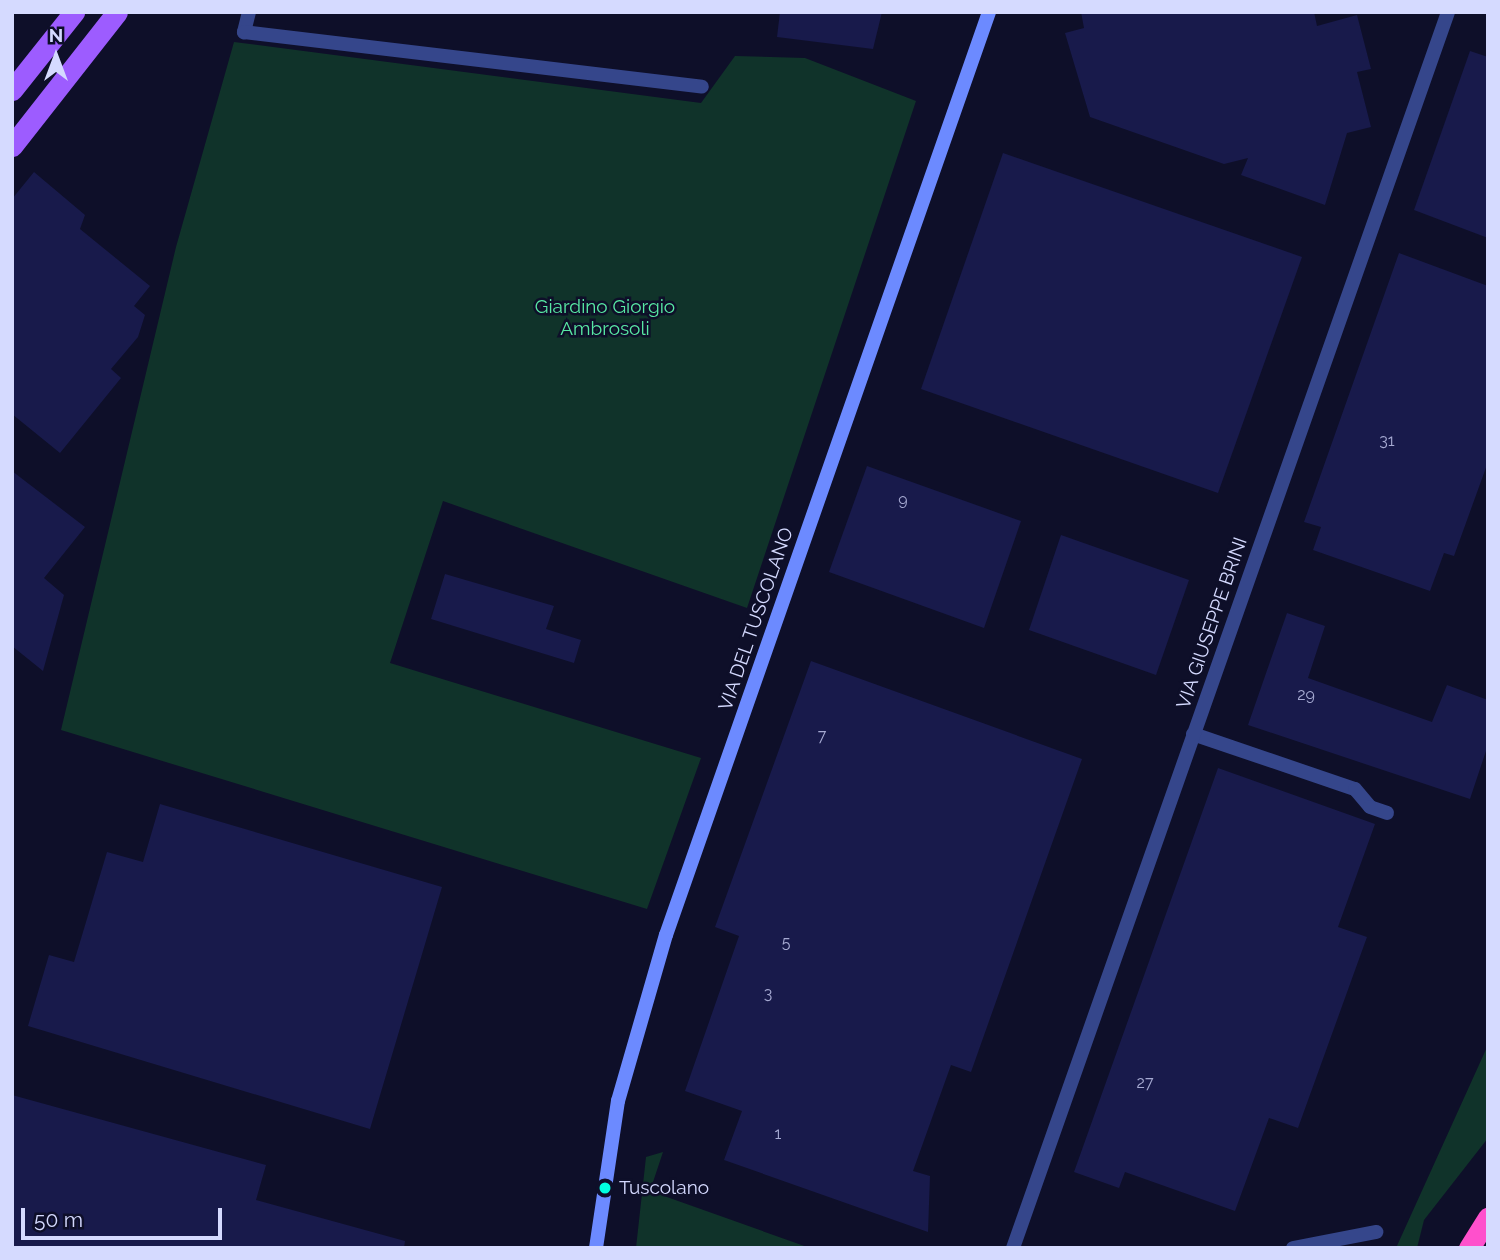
<!DOCTYPE html>
<style>
body{margin:0}
#map{position:relative;width:1500px;height:1260px;overflow:hidden;background:#0e0f29;font-family:Raleway,sans-serif}
div>[style]{position:absolute}
.green>*{inset:0;background:#10332a}
.building>*{inset:0;background:#181a4b}
.lane>*{height:14px;margin:-7px;padding:0 7px;transform-origin:7px;border-radius:7px;background:#35468b}
.street>*{height:14px;margin:-7px;padding:0 7px;transform-origin:7px;border-radius:7px;background:#35468b}
.secondary>*{height:14px;margin:-7px;padding:0 7px;transform-origin:7px;border-radius:7px;background:#6c8aff}
.primary>*{height:21px;margin:-10.5px;padding:0 10.5px;transform-origin:10.5px;border-radius:10.5px;background:#9d5cff}
.highway>*{height:21px;margin:-10.5px;padding:0 10.5px;transform-origin:10.5px;border-radius:10.5px;background:#ff50cc}
.dots>*{width:19px;height:19px;translate:-50% -50%;box-sizing:border-box;border:4px solid #0e0f29;border-radius:50%}
span{translate:-50% -50%;white-space:nowrap;text-align:center;line-height:1.15;-webkit-text-stroke:5px #0e0f29;paint-order:stroke}
.number-label{font-size:16px;color:#a6aad2}
.number-label span{-webkit-text-stroke-width:0}
.park-label{font-size:19px;color:#58e9a4}
.street-label{font-size:19px;color:#d5daff}
.poi-label{font-size:19px;color:#d5daff}
.left{translate:0 -50%;text-align:left}
.frame{position:absolute;inset:0;border:14px solid #d5daff;pointer-events:none}
.north{position:absolute;left:21px;top:21px;width:70px;height:70px;-webkit-text-stroke:5px #0e0f29;paint-order:stroke;rotate:0deg;font-size:19px;font-weight:700;line-height:28px;text-align:center;color:#d5daff}
.north::after{content:'';display:block;margin:auto;width:24px;height:32px;background:#d5daff;clip-path:polygon(50% 0,100% 100%,50% 72%,0 100%)}
.scale{position:absolute;left:21px;top:1208px;width:201px;height:32px;box-sizing:border-box;border:4px solid #d5daff;border-top:0;padding-left:9px;font-size:21px;line-height:24px;white-space:nowrap;color:#d5daff;-webkit-text-stroke:5px #0e0f29;paint-order:stroke}
</style>
<div id="map">
<div class="green">
<div style="clip-path:polygon(234px 42px,701px 103px,735px 56px,805px 58px,916px 101px,747px 608px,443px 501px,390px 663px,701px 758px,647px 909px,61px 730px,176px 247px)"></div>
<div style="clip-path:polygon(1488px 1045px,1488px 1138px,1424px 1220px,1417px 1248px,1396px 1248px)"></div>
<div style="clip-path:polygon(663px 1152px,650px 1191px,810px 1248px,636px 1248px,646px 1157px)"></div>
</div>
<div class="building">
<div style="clip-path:polygon(780px 12px,882px 12px,873px 49px,777px 37px)"></div>
<div style="clip-path:polygon(1081px 12px,1314px 12px,1317px 26px,1357px 15px,1371px 69px,1357px 72px,1371px 127px,1347px 133px,1325px 205px,1241px 175px,1248px 158px,1224px 164px,1090px 117px,1065px 33px,1084px 28px)"></div>
<div style="clip-path:polygon(1470px 51px,1488px 57px,1488px 238px,1414px 210px)"></div>
<div style="clip-path:polygon(1003px 153px,1302px 257px,1218px 493px,921px 389px)"></div>
<div style="clip-path:polygon(34px 172px,85px 215px,80px 229px,150px 286px,134px 306px,145px 315px,138px 337px,111px 369px,121px 378px,60px 453px,12px 414px,12px 199px)"></div>
<div style="clip-path:polygon(1399px 253px,1488px 286px,1488px 462px,1454px 556px,1444px 553px,1430px 591px,1313px 550px,1321px 527px,1304px 522px)"></div>
<div style="clip-path:polygon(867px 466px,1021px 521px,984px 628px,829px 572px)"></div>
<div style="clip-path:polygon(12px 471px,85px 527px,44px 578px,64px 595px,43px 671px,12px 646px)"></div>
<div style="clip-path:polygon(1061px 535px,1189px 580px,1156px 675px,1029px 630px)"></div>
<div style="clip-path:polygon(445px 574px,554px 606px,546px 629px,581px 640px,574px 663px,431px 619px)"></div>
<div style="clip-path:polygon(1287px 613px,1325px 626px,1308px 678px,1432px 722px,1447px 685px,1488px 700px,1488px 745px,1470px 799px,1248px 725px)"></div>
<div style="clip-path:polygon(811px 661px,1082px 759px,971px 1072px,951px 1065px,913px 1171px,930px 1176px,928px 1232px,724px 1160px,742px 1111px,685px 1091px,739px 936px,715px 927px)"></div>
<div style="clip-path:polygon(1218px 768px,1375px 824px,1338px 927px,1367px 937px,1298px 1128px,1269px 1118px,1235px 1211px,1125px 1172px,1119px 1188px,1074px 1172px)"></div>
<div style="clip-path:polygon(160px 804px,442px 887px,370px 1129px,28px 1026px,49px 955px,74px 962px,107px 852px,143px 862px)"></div>
<div style="clip-path:polygon(12px 1095px,266px 1165px,256px 1200px,405px 1241px,404px 1248px,12px 1248px)"></div>
</div>
<div class="lane">
<div style="left:1193px;top:734px;width:171px;rotate:18.8deg"></div>
<div style="left:1355px;top:789px;width:23px;rotate:50deg"></div>
<div style="left:1370px;top:807px;width:18px;rotate:19deg"></div>
</div>
<div class="street">
<div style="left:249px;top:12px;width:21px;rotate:104deg"></div>
<div style="left:244px;top:32px;width:461px;rotate:6.8deg"></div>
<div style="left:1013px;top:1248px;width:1310px;rotate:-70.61deg"></div>
<div style="left:1293px;top:1248px;width:85px;rotate:-10.9deg"></div>
</div>
<div class="secondary">
<div style="left:596px;top:1248px;width:149px;rotate:-81.5deg"></div>
<div style="left:618px;top:1101px;width:173px;rotate:-73.9deg"></div>
<div style="left:666px;top:935px;width:978px;rotate:-70.71deg"></div>
</div>
<div class="primary">
<div style="left:12px;top:90px;width:100px;rotate:-51.5deg"></div>
<div style="left:12px;top:146px;width:170px;rotate:-51.9deg"></div>
</div>
<div class="highway">
<div style="left:1469px;top:1248px;width:36px;rotate:-58deg"></div>
</div>
<div class="dots">
<div style="left:605px;top:1188px;background:#01ffdf"></div>
</div>
<div class="number-label">
<span style="left:1387px;top:441px">31</span>
<span style="left:903px;top:500px">9</span>
<span style="left:1306px;top:695px">29</span>
<span style="left:822px;top:736px">7</span>
<span style="left:786px;top:943px">5</span>
<span style="left:768px;top:994px">3</span>
<span style="left:1145px;top:1083px">27</span>
<span style="left:778px;top:1134px">1</span>
</div>
<div class="park-label">
<span style="left:605px;top:318px">Giardino Giorgio<br>Ambrosoli</span>
</div>
<div class="street-label">
<span style="left:756px;top:619px;rotate:-71deg">VIA DEL TUSCOLANO</span>
<span style="left:1212px;top:623px;rotate:-71deg">VIA GIUSEPPE BRINI</span>
</div>
<div class="poi-label">
<span class="left" style="left:619px;top:1188px">Tuscolano</span>
</div>
<div class="frame"></div>
<div class="north">N</div>
<div class="scale">50 m</div>
</div>
